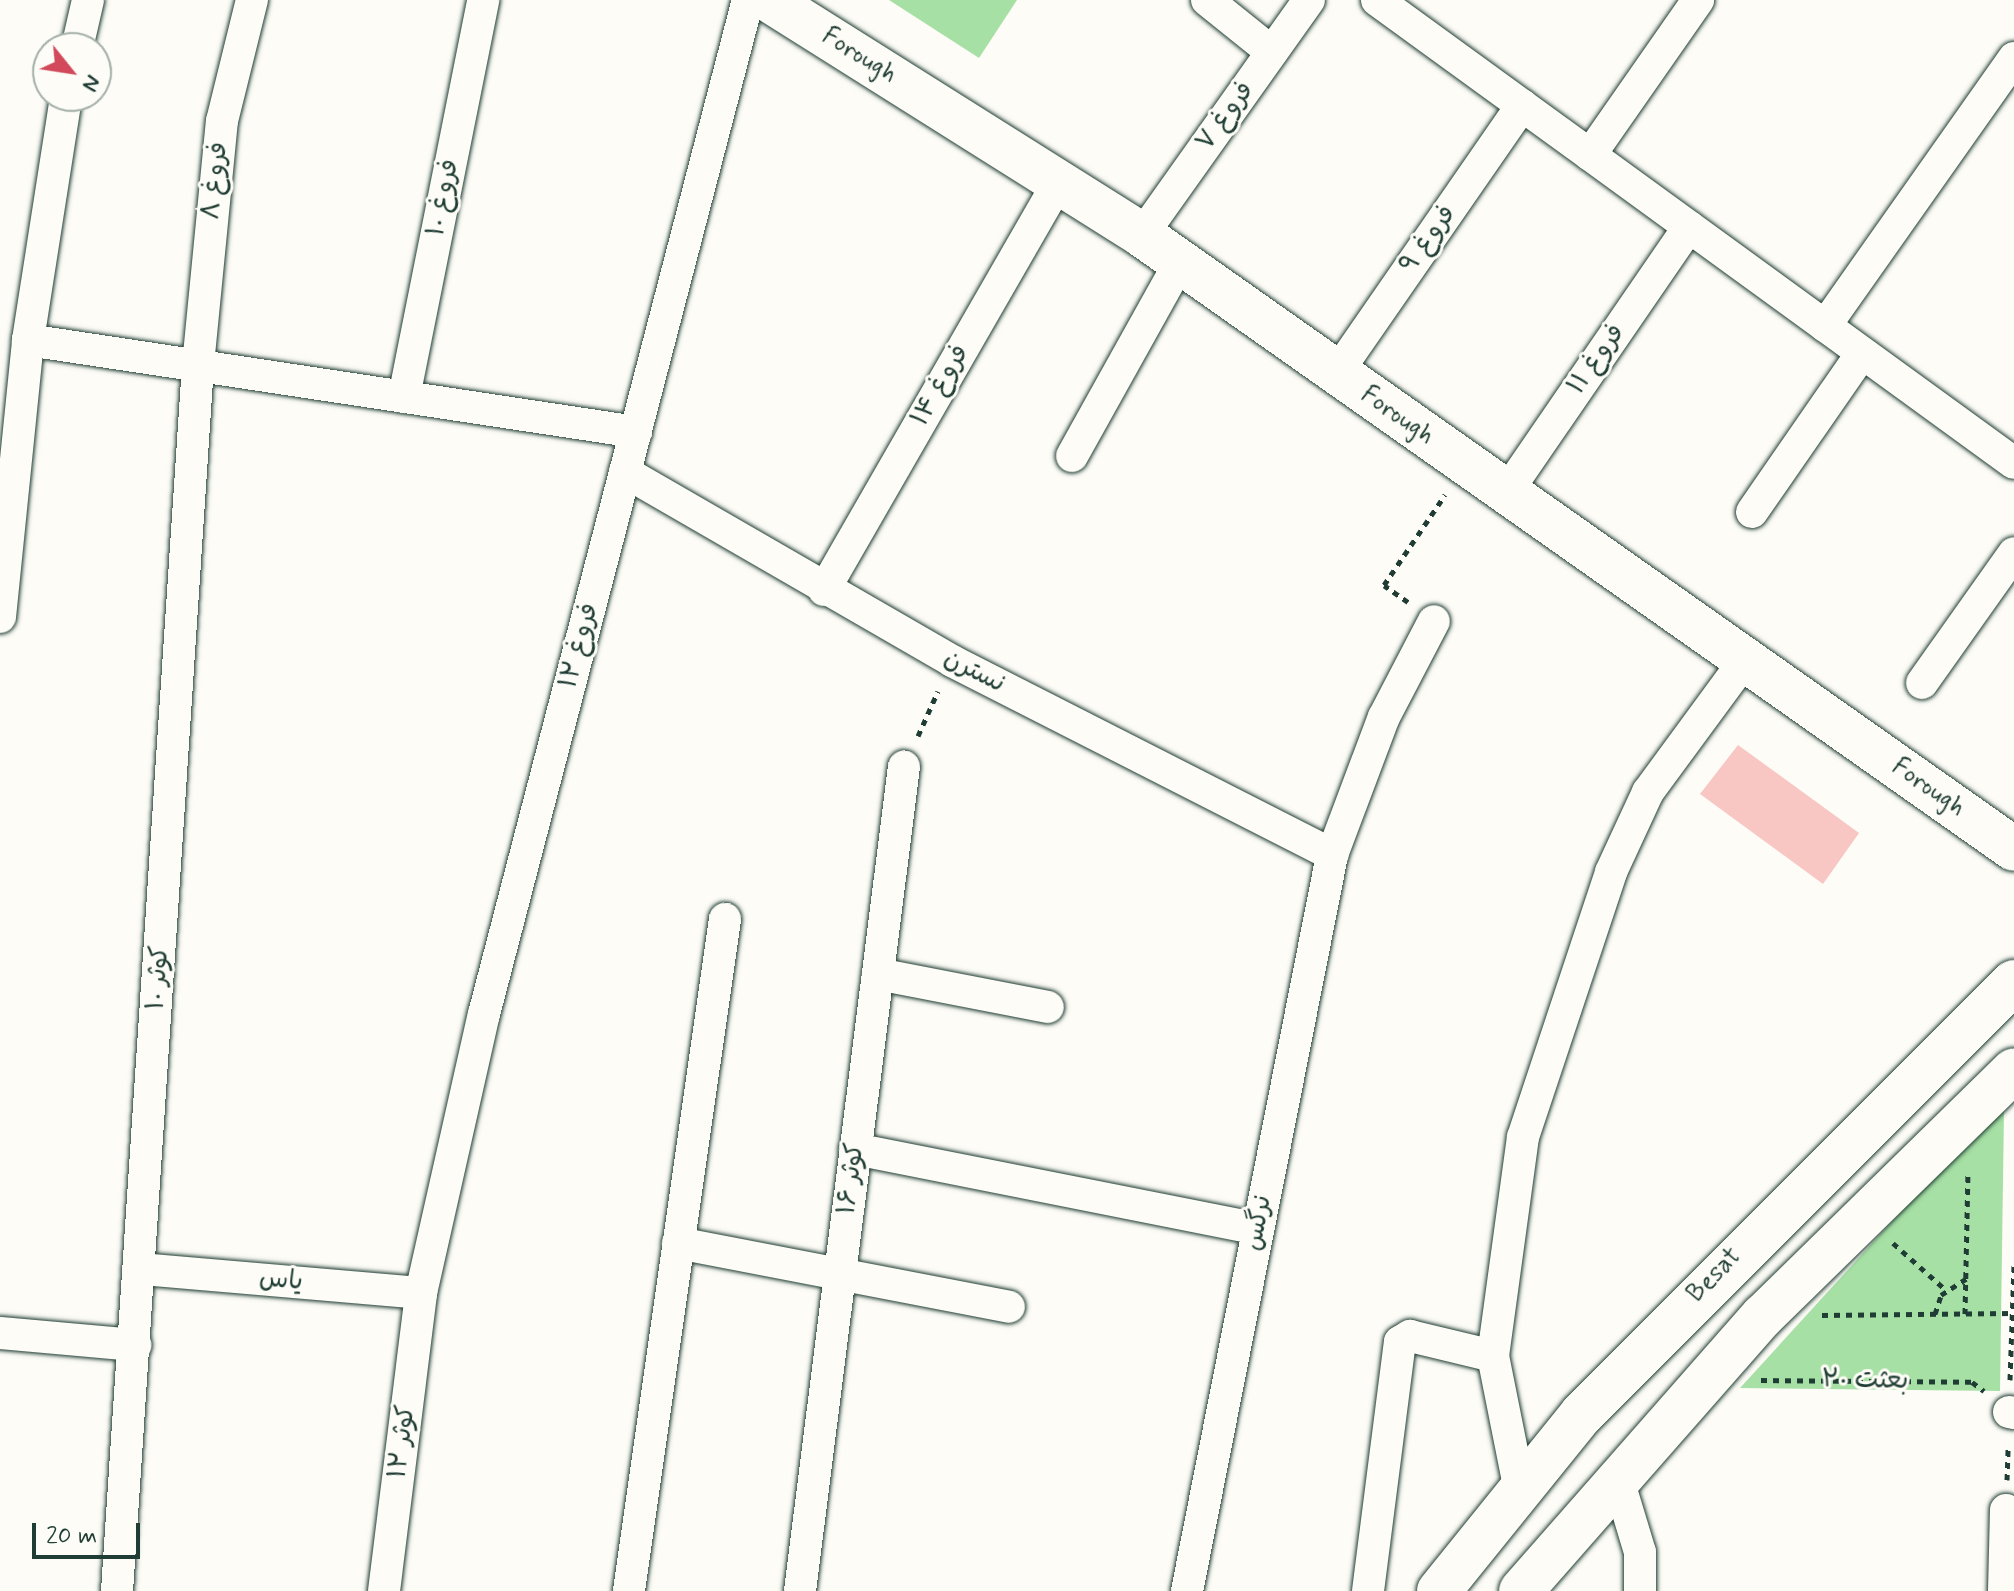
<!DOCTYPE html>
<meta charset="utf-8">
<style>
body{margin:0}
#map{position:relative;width:2014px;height:1591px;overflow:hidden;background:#fdfcf7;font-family:Mynerve,"Playpen Sans Arabic",sans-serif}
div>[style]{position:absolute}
.green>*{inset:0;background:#a7e0a5}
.building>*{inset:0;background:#f8c7c3}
.path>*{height:5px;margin-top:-2.5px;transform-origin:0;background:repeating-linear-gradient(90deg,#1f3d34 0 6px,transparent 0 12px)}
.roads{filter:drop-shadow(0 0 2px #1f3d34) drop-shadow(0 0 2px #1f3d34)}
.street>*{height:32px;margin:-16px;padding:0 16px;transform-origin:16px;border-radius:16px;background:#fdfcf7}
.secondary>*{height:44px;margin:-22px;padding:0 22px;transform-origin:22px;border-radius:22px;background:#fdfcf7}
span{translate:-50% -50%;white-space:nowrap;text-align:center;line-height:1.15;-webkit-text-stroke:6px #fdfcf7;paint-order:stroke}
.street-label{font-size:26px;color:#1f3d34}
.north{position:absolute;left:32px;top:32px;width:80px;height:80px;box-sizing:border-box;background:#fdfcf7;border:2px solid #a4b0a9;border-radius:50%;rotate:120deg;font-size:22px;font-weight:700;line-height:32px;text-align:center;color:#1f3d34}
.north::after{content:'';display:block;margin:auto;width:28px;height:36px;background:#d1495b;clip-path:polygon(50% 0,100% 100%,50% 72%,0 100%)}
.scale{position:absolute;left:32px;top:1523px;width:108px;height:36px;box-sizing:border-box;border:4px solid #1f3d34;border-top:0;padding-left:10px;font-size:24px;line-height:28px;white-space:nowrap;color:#1f3d34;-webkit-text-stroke:6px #fdfcf7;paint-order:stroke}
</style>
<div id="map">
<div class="green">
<div style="clip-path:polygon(889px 0,1017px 0,979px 58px)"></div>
<div style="clip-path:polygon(2004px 1109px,2000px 1391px,1740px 1388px,1991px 1113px)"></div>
</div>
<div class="building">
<div style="clip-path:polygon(1738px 745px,1859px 833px,1823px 884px,1700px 794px)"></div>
</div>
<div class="path">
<div style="left:1408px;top:602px;width:29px;rotate:-145deg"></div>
<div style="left:1384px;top:585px;width:109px;rotate:-55.9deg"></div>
<div style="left:918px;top:736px;width:49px;rotate:-66deg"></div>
<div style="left:1893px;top:1243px;width:71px;rotate:41.6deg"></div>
<div style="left:1935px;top:1314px;width:20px;rotate:-72deg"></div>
<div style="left:1941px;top:1295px;width:31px;rotate:-33deg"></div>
<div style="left:1965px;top:1314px;width:143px;rotate:-88.8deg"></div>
<div style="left:1822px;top:1315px;width:191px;rotate:-0.6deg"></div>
<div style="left:1761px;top:1380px;width:211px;rotate:0.5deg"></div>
<div style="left:1972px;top:1382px;width:15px;rotate:37deg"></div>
<div style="left:2010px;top:1380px;width:115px;rotate:-88deg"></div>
<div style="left:2007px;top:1480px;width:34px;rotate:-88deg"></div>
</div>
<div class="roads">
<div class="street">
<div style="left:1207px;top:0;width:83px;rotate:38.7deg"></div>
<div style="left:1377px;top:0;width:787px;rotate:36.01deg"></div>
<div style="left:77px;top:48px;width:49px;rotate:-77.1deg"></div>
<div style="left:1590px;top:155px;width:189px;rotate:-55.1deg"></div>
<div style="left:1142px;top:235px;width:288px;rotate:-54.6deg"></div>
<div style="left:1825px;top:326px;width:328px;rotate:-54.8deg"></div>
<div style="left:28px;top:340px;width:615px;rotate:8.6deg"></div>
<div style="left:1336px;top:374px;width:327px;rotate:-55.3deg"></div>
<div style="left:404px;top:397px;width:405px;rotate:-78.7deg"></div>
<div style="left:1072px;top:456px;width:220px;rotate:-60.9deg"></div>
<div style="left:625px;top:472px;width:378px;rotate:30deg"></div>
<div style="left:952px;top:661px;width:427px;rotate:27deg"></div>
<div style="left:1506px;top:493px;width:323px;rotate:-55.5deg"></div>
<div style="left:1752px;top:512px;width:193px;rotate:-55.3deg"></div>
<div style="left:824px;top:590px;width:471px;rotate:-60.1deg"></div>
<div style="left:0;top:617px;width:278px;rotate:-84.2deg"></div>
<div style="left:28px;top:340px;width:247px;rotate:-81.1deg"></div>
<div style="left:1922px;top:683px;width:159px;rotate:-54.7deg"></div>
<div style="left:878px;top:974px;width:173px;rotate:11deg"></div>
<div style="left:855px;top:1149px;width:411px;rotate:11.2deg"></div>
<div style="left:678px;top:1243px;width:337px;rotate:10.9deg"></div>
<div style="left:141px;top:1269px;width:281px;rotate:4.9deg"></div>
<div style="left:0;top:1333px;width:136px;rotate:5.1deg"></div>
<div style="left:2009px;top:1412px;width:5px;rotate:11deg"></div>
<div style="left:1617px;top:1476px;width:79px;rotate:73.2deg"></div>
<div style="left:1640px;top:1552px;width:39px;rotate:90deg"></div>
<div style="left:1520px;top:1491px;width:138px;rotate:-101.3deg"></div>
<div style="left:1493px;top:1356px;width:221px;rotate:-82.2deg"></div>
<div style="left:1523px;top:1137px;width:279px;rotate:-71.6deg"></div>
<div style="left:1611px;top:872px;width:88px;rotate:-65.2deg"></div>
<div style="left:1648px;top:792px;width:164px;rotate:-53.7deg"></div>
<div style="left:117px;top:1591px;width:1229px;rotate:-86.22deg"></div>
<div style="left:198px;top:365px;width:245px;rotate:-84.4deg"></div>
<div style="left:222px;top:121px;width:125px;rotate:-76.1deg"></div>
<div style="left:384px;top:1591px;width:300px;rotate:-82.9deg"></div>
<div style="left:421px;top:1293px;width:286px;rotate:-77.3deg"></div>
<div style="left:484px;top:1014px;width:1048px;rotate:-75.41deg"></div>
<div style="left:629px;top:1591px;width:679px;rotate:-81.87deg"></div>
<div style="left:800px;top:1591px;width:831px;rotate:-82.81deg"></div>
<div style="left:1187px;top:1591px;width:750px;rotate:-78.85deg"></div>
<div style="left:1332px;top:855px;width:147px;rotate:-69.4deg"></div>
<div style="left:1384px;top:717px;width:108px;rotate:-62.5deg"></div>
<div style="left:1368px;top:1591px;width:251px;rotate:-82.7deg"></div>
<div style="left:1400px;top:1342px;width:12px;rotate:-31deg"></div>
<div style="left:1410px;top:1336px;width:85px;rotate:13.5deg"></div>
<div style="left:2004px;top:1591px;width:81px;rotate:-88.6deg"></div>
</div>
<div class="secondary">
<div style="left:769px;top:0;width:441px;rotate:32.2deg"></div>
<div style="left:1142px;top:235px;width:1066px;rotate:35.15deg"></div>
<div style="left:1439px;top:1591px;width:228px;rotate:-51.1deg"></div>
<div style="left:1582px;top:1414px;width:611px;rotate:-45deg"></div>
<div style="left:1521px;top:1591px;width:366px;rotate:-48.7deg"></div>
<div style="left:1763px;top:1316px;width:351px;rotate:-44.4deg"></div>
</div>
</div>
<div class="street-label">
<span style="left:859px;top:56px;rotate:32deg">Forough</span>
<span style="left:1226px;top:117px;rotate:-54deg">فروغ ۷</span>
<span style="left:216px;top:181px;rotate:-84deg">فروغ ۸</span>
<span style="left:444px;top:198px;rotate:-79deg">فروغ ۱۰</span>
<span style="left:1429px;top:240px;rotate:-55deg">فروغ ۹</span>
<span style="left:1597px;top:360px;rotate:-55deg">فروغ ۱۱</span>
<span style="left:941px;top:386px;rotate:-60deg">فروغ ۱۴</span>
<span style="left:1397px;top:416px;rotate:35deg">Forough</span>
<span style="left:580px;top:646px;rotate:-75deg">فروغ ۱۲</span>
<span style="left:974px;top:672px;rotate:27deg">نسترن</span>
<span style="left:1928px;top:788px;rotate:35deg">Forough</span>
<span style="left:159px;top:978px;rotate:-86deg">کوثر ۱۰</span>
<span style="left:852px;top:1179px;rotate:-83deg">کوثر ۱۶</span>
<span style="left:1259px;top:1223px;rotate:-79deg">نرگس</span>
<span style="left:1715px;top:1276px;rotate:-46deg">Besat</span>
<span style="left:281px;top:1281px;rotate:5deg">یاس</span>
<span style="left:1865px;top:1381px;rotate:1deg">بعثت ۲۰</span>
<span style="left:403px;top:1442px;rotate:-83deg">کوثر ۱۲</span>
</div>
<div class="north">N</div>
<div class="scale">20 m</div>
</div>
